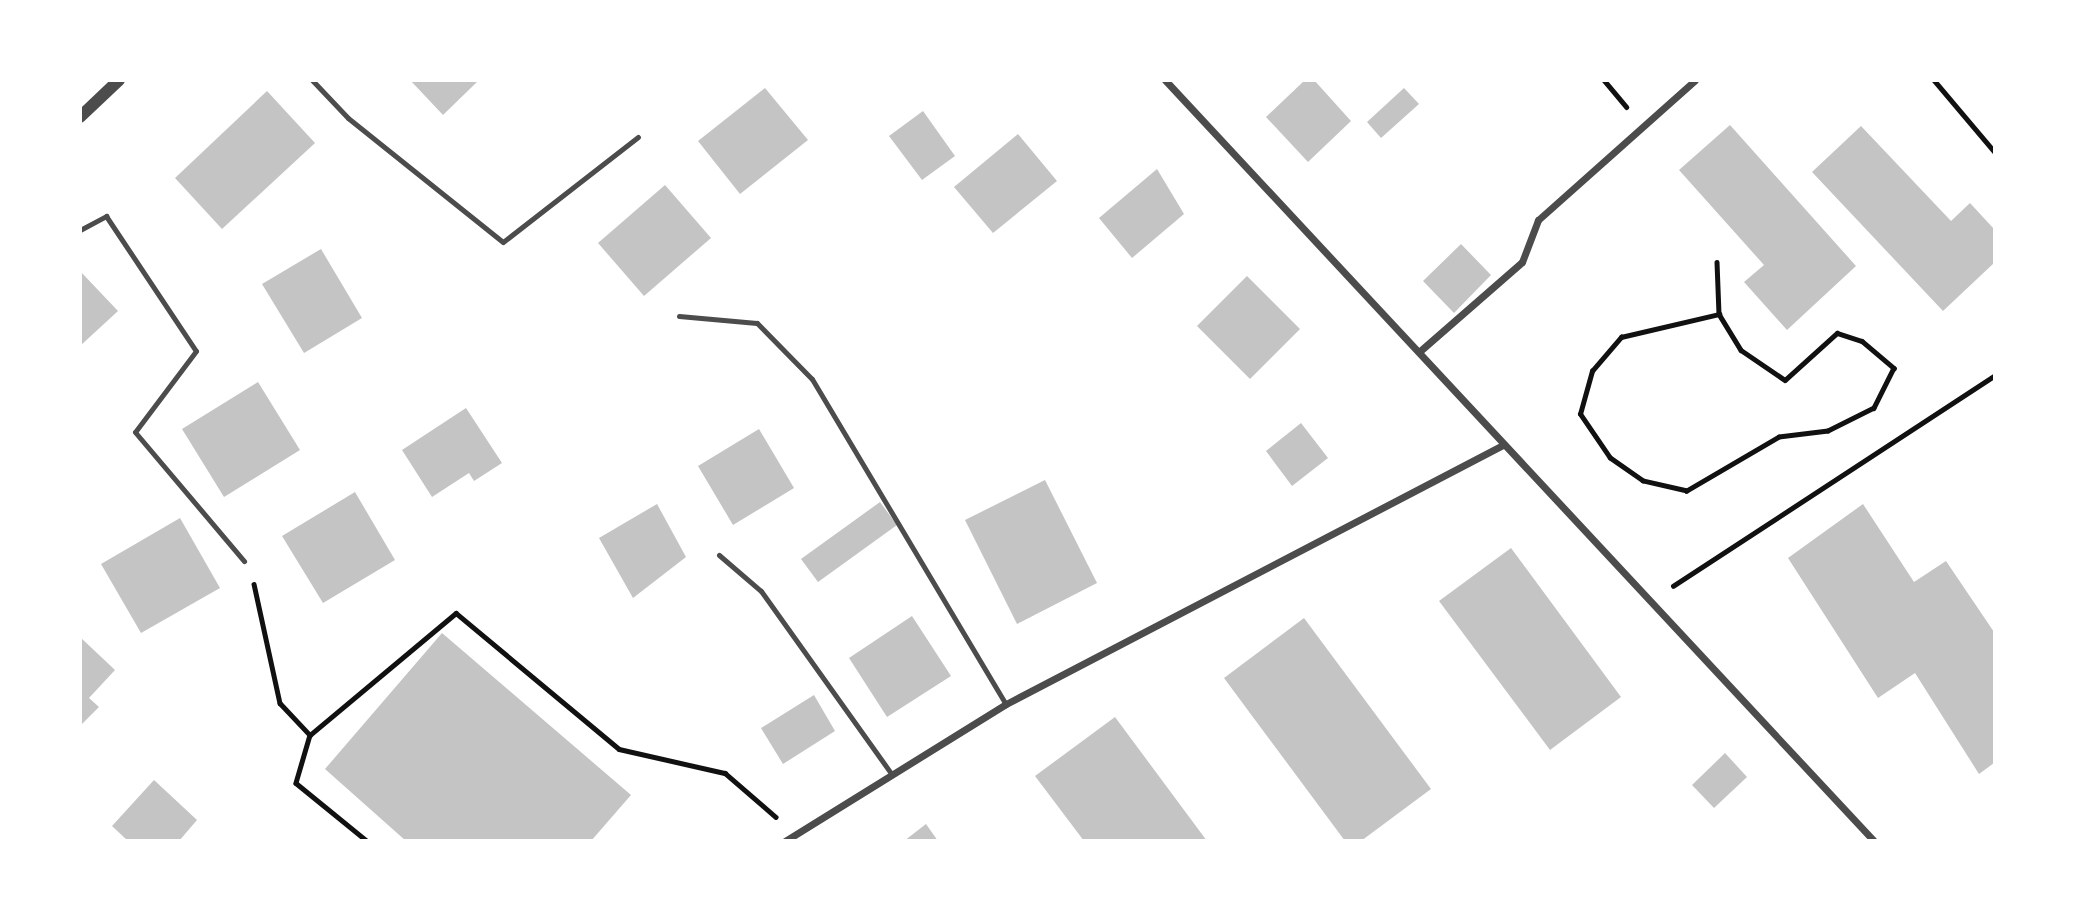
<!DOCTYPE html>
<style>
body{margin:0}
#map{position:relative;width:2075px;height:921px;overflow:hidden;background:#fff;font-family:Signika,sans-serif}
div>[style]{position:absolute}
.building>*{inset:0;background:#c4c4c4}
.path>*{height:4.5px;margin:-2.25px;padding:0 2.25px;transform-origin:2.25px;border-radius:2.25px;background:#111}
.service>*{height:5px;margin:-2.5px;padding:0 2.5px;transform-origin:2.5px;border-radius:2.5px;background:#4c4c4c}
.minor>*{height:7px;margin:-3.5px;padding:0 3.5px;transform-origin:3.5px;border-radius:3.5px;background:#4c4c4c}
.tertiary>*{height:12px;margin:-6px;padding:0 6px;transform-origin:6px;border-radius:6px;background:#4c4c4c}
span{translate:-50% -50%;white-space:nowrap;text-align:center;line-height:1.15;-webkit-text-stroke:5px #fff;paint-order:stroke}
.frame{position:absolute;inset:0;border:82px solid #fff;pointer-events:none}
</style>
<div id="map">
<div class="building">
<div style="clip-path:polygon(410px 80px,479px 80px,443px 115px)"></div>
<div style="clip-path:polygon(1305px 80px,1314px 80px,1351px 121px,1308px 162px,1266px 117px)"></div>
<div style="clip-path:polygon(765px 88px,808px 140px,740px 194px,698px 141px)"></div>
<div style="clip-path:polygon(1404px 88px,1419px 104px,1381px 138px,1367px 122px)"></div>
<div style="clip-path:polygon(267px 91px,315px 143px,222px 229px,175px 178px)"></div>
<div style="clip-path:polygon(923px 111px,955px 156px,922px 180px,889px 136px)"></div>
<div style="clip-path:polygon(1730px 125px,1856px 266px,1787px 330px,1744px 282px,1764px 265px,1679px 170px)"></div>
<div style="clip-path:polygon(1861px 126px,1951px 221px,1970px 203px,1994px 229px,1994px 263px,1943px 311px,1812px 172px)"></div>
<div style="clip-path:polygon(1018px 134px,1057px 181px,993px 233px,954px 187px)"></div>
<div style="clip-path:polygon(1157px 169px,1184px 214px,1132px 258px,1099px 218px)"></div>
<div style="clip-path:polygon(665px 185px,711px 238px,644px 296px,598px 243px)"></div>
<div style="clip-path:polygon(1461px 244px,1491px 275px,1454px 313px,1423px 281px)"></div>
<div style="clip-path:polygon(321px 249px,362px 318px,304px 353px,262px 284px)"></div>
<div style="clip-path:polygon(80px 271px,118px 311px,80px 346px)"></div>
<div style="clip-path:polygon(1247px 276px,1300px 329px,1250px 379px,1197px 326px)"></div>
<div style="clip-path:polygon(258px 382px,300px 450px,224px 497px,182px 429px)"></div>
<div style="clip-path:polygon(466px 408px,502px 463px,474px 481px,469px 473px,432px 497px,402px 450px)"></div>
<div style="clip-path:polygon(1301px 423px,1328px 458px,1292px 486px,1266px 451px)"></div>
<div style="clip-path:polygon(759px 429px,794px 488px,733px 525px,698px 466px)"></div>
<div style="clip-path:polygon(1045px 480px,1097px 583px,1017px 624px,965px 520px)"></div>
<div style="clip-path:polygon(355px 492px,395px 560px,323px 603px,282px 536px)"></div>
<div style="clip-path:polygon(880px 502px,897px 525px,818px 582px,801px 559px)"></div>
<div style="clip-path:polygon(657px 504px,686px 557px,633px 598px,599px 538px)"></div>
<div style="clip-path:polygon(1863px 504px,1914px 582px,1946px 561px,1994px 632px,1994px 763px,1979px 774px,1915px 673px,1878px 698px,1788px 558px)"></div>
<div style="clip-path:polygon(180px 518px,220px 588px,141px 633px,101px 564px)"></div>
<div style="clip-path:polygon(1511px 548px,1621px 697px,1550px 750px,1439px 601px)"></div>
<div style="clip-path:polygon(912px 616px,951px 676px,887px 717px,849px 658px)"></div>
<div style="clip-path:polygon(1304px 618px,1431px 789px,1361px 841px,1345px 841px,1224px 678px)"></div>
<div style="clip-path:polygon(442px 633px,631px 795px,591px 841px,406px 841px,325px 769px)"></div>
<div style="clip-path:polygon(80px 637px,115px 670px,89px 698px,99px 707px,80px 726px)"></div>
<div style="clip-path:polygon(814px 695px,835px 731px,783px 764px,761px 728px)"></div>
<div style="clip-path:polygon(1115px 717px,1207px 841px,1084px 841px,1035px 776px)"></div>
<div style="clip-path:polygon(1725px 753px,1747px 777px,1714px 808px,1692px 785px)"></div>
<div style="clip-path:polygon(154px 780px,197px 820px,179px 841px,128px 841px,112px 826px)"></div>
<div style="clip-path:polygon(926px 824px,938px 841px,904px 841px)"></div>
</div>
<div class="path">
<div style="left:1604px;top:80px;width:35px;rotate:50deg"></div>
<div style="left:1934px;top:80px;width:93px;rotate:49.8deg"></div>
<div style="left:1717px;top:262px;width:52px;rotate:87.8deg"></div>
<div style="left:1719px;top:314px;width:42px;rotate:58.6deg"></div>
<div style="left:1741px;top:350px;width:53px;rotate:34.3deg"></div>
<div style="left:1785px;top:380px;width:70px;rotate:-42.1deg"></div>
<div style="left:1837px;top:333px;width:26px;rotate:18deg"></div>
<div style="left:1862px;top:341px;width:42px;rotate:40.2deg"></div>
<div style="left:1894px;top:368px;width:45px;rotate:116.6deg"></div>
<div style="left:1874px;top:408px;width:51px;rotate:153.4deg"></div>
<div style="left:1828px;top:431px;width:49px;rotate:173deg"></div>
<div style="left:1779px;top:437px;width:107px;rotate:149.6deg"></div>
<div style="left:1687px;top:491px;width:45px;rotate:-167.2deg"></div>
<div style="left:1643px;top:481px;width:40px;rotate:-145.1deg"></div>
<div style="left:1610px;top:458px;width:53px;rotate:-124.3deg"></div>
<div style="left:1580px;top:414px;width:45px;rotate:-74.4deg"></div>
<div style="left:1592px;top:371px;width:45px;rotate:-49.5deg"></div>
<div style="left:1621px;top:337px;width:101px;rotate:-13.2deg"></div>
<div style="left:254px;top:584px;width:122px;rotate:77.7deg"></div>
<div style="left:280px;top:703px;width:44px;rotate:46.8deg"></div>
<div style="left:310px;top:735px;width:50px;rotate:106.3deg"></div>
<div style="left:296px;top:783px;width:92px;rotate:39.2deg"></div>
<div style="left:1673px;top:586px;width:384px;rotate:-33.2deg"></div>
<div style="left:310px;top:735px;width:190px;rotate:-39.9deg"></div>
<div style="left:456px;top:613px;width:212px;rotate:39.8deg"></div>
<div style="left:619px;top:749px;width:109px;rotate:12.8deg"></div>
<div style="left:725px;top:773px;width:67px;rotate:40.8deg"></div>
</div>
<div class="service">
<div style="left:312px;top:80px;width:52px;rotate:46.5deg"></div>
<div style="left:348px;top:118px;width:198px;rotate:38.7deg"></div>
<div style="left:503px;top:242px;width:171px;rotate:-37.9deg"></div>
<div style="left:80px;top:230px;width:30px;rotate:-28deg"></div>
<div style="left:106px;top:216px;width:162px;rotate:56.3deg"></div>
<div style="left:196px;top:351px;width:101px;rotate:127deg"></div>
<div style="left:135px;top:432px;width:169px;rotate:49.8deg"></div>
<div style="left:679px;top:316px;width:78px;rotate:5.1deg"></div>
<div style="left:757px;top:323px;width:78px;rotate:45.5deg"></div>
<div style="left:812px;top:379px;width:378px;rotate:59.2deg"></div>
<div style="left:719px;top:555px;width:55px;rotate:40.6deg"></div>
<div style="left:761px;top:591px;width:224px;rotate:54.5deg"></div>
</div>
<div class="minor">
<div style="left:1165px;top:80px;width:1040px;rotate:47.03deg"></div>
<div style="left:1420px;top:351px;width:135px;rotate:-41.1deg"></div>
<div style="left:1522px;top:262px;width:45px;rotate:-69.1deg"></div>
<div style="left:1538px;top:220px;width:210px;rotate:-41.7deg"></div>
<div style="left:785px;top:841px;width:260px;rotate:-31.8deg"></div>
<div style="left:1006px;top:704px;width:560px;rotate:-27.53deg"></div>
</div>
<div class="tertiary">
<div style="left:80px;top:117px;width:54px;rotate:-43.5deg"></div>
</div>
<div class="frame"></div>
</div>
